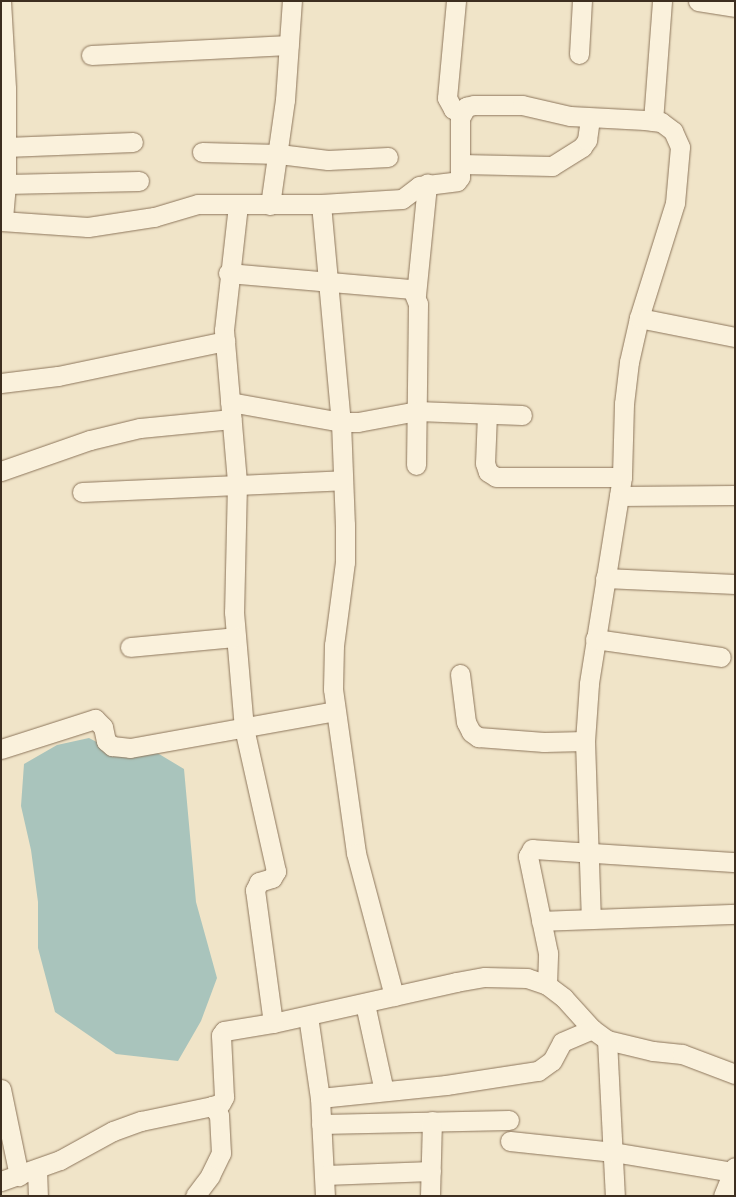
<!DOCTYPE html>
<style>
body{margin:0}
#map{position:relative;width:736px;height:1197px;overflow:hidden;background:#f0e4c8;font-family:"Times New Roman",serif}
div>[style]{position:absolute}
.water>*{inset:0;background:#a9c4bc}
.roads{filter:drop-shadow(0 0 1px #8d765c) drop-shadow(0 0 1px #8d765c)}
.minor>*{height:19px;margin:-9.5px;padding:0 9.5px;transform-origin:9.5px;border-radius:9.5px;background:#faf1dc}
span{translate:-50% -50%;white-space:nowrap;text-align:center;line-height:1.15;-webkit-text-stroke:4px #f7eed8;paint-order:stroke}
.frame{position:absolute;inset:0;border:2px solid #3d2e20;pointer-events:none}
</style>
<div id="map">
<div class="water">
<div style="clip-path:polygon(89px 738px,114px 751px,149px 748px,184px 769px,196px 902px,217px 978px,201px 1021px,178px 1061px,116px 1054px,55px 1012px,38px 948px,38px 902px,31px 850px,21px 806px,24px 764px,57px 745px)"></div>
</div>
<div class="roads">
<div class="minor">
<div style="left:1px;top:1px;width:88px;rotate:86.7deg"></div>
<div style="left:6px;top:89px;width:95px;rotate:90deg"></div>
<div style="left:6px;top:184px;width:37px;rotate:95deg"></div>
<div style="left:456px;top:1px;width:97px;rotate:95.3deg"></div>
<div style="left:447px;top:98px;width:13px;rotate:61deg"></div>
<div style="left:453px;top:109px;width:8px;rotate:14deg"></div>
<div style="left:698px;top:1px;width:37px;rotate:9deg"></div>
<div style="left:579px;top:54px;width:53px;rotate:-86.8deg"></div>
<div style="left:91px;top:55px;width:198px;rotate:-2.9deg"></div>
<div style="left:653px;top:121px;width:120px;rotate:-85.7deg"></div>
<div style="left:6px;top:147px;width:127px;rotate:-2.3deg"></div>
<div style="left:202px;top:152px;width:77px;rotate:1.5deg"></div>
<div style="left:279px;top:154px;width:49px;rotate:7deg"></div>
<div style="left:328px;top:160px;width:60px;rotate:-2.9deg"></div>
<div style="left:461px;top:164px;width:91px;rotate:1.3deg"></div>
<div style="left:552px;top:166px;width:36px;rotate:-32deg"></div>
<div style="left:582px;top:147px;width:9px;rotate:-54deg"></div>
<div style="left:587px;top:140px;width:22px;rotate:-82deg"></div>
<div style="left:6px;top:184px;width:133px;rotate:-1.3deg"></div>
<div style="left:321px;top:204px;width:219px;rotate:84.8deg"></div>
<div style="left:341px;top:422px;width:103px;rotate:87.8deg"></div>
<div style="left:345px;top:525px;width:37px;rotate:90deg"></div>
<div style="left:345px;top:562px;width:84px;rotate:97.5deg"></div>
<div style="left:334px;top:645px;width:44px;rotate:91.3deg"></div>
<div style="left:333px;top:689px;width:166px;rotate:82deg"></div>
<div style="left:356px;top:853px;width:148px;rotate:75.1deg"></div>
<div style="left:238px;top:205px;width:126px;rotate:96.4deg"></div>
<div style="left:224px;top:330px;width:154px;rotate:85.1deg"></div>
<div style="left:237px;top:483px;width:129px;rotate:91.3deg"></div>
<div style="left:234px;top:612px;width:116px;rotate:85.1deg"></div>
<div style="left:244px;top:728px;width:147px;rotate:77.4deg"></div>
<div style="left:276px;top:871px;width:8px;rotate:120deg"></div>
<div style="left:272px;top:878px;width:14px;rotate:163deg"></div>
<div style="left:259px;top:882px;width:9px;rotate:117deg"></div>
<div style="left:255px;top:890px;width:134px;rotate:82.3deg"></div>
<div style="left:273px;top:1023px;width:188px;rotate:-12.6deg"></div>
<div style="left:456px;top:982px;width:29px;rotate:-10deg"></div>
<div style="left:485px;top:977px;width:42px;rotate:1.4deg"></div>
<div style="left:527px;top:978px;width:21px;rotate:19deg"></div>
<div style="left:547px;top:985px;width:21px;rotate:37deg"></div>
<div style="left:564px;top:998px;width:42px;rotate:47.9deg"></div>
<div style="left:592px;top:1029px;width:19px;rotate:36deg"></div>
<div style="left:607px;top:1040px;width:47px;rotate:13.4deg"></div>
<div style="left:653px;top:1051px;width:29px;rotate:6deg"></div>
<div style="left:682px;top:1054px;width:57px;rotate:20.7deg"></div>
<div style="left:270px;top:205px;width:106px;rotate:-81.9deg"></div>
<div style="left:285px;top:100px;width:99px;rotate:-86deg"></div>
<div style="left:1px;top:221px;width:87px;rotate:3.9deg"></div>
<div style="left:88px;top:227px;width:67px;rotate:-8.6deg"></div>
<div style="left:154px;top:217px;width:46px;rotate:-16.5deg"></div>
<div style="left:198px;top:204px;width:123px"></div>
<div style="left:321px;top:204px;width:81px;rotate:-3.5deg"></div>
<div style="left:402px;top:199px;width:21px;rotate:-37deg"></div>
<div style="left:419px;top:186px;width:38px;rotate:-7deg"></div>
<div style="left:457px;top:181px;width:5px;rotate:-53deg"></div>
<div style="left:460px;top:177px;width:59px;rotate:-90deg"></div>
<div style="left:460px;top:118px;width:13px;rotate:-61deg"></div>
<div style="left:466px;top:107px;width:8px;rotate:-14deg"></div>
<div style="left:474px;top:105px;width:48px"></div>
<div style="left:522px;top:105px;width:49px;rotate:12.9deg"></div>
<div style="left:570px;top:116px;width:75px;rotate:3.1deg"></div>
<div style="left:645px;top:120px;width:16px;rotate:7deg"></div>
<div style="left:661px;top:122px;width:15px;rotate:37deg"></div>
<div style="left:673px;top:131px;width:17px;rotate:66deg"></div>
<div style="left:680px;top:147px;width:56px;rotate:95.1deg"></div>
<div style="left:675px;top:203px;width:121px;rotate:107.4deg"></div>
<div style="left:639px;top:318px;width:45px;rotate:102.8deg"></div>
<div style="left:629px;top:362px;width:42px;rotate:96.8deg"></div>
<div style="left:624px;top:404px;width:73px;rotate:91.6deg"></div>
<div style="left:622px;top:477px;width:210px;rotate:99.1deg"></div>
<div style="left:589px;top:684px;width:57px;rotate:94deg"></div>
<div style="left:585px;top:741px;width:178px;rotate:88.1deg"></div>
<div style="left:228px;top:273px;width:185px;rotate:5deg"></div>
<div style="left:412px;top:289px;width:16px;rotate:68deg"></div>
<div style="left:418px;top:304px;width:161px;rotate:90.7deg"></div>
<div style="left:416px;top:295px;width:112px;rotate:-84.3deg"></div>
<div style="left:639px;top:318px;width:98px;rotate:11.2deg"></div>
<div style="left:1px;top:383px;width:57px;rotate:-7deg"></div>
<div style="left:58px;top:376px;width:171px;rotate:-11.8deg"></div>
<div style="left:230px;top:402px;width:113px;rotate:10.2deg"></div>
<div style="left:341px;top:422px;width:17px"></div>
<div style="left:358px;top:422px;width:60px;rotate:-10.6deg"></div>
<div style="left:417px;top:411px;width:105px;rotate:2.2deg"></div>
<div style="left:487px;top:414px;width:49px;rotate:92.3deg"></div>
<div style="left:485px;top:463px;width:9px;rotate:72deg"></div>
<div style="left:488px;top:472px;width:9px;rotate:32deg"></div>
<div style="left:496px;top:477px;width:126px"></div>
<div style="left:1px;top:471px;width:94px;rotate:-19.2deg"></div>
<div style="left:90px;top:440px;width:51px;rotate:-13.5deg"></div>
<div style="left:140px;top:428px;width:92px;rotate:-5.6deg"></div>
<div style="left:82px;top:492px;width:261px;rotate:-2.6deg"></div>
<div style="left:619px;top:496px;width:116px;rotate:-0.5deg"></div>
<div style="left:605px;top:578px;width:130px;rotate:2.6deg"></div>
<div style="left:595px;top:639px;width:127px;rotate:8.1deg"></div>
<div style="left:130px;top:647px;width:106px;rotate:-5.4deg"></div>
<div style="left:460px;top:674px;width:48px;rotate:82.9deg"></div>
<div style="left:466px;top:722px;width:11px;rotate:63deg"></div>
<div style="left:471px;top:732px;width:9px;rotate:36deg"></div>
<div style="left:478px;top:737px;width:66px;rotate:4.3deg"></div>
<div style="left:544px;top:742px;width:41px;rotate:-1.4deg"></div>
<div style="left:1px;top:749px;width:99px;rotate:-17.7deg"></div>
<div style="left:95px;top:719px;width:11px;rotate:45deg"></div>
<div style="left:103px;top:727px;width:14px;rotate:78deg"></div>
<div style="left:106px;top:741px;width:8px;rotate:40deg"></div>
<div style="left:112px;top:746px;width:18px;rotate:6deg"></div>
<div style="left:130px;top:748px;width:208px;rotate:-10.2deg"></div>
<div style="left:541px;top:921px;width:194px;rotate:-2.1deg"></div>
<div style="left:547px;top:985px;width:32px;rotate:-88deg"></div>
<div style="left:548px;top:953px;width:99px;rotate:-101.7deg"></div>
<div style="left:528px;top:856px;width:8px;rotate:-60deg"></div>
<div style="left:532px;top:849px;width:203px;rotate:3.7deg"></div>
<div style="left:365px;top:1004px;width:89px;rotate:77.7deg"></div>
<div style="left:308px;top:1016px;width:83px;rotate:81.7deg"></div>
<div style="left:320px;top:1098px;width:98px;rotate:87.1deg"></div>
<div style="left:607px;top:1040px;width:156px;rotate:87.1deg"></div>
<div style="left:1px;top:1089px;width:89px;rotate:78.3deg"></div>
<div style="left:320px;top:1098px;width:127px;rotate:-5.9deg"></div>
<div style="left:446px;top:1085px;width:93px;rotate:-8.7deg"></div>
<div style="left:538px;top:1071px;width:17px;rotate:-36deg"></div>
<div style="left:552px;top:1061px;width:21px;rotate:-62deg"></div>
<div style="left:562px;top:1042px;width:33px;rotate:-23deg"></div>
<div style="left:212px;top:1106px;width:9px;rotate:-18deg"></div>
<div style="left:221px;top:1103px;width:7px;rotate:-63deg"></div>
<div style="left:224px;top:1097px;width:62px;rotate:-92.8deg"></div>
<div style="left:221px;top:1035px;width:5px;rotate:-53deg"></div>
<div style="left:224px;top:1031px;width:50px;rotate:-9.3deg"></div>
<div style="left:321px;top:1124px;width:188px;rotate:-1.2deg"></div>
<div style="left:510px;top:1141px;width:104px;rotate:6.1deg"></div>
<div style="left:613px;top:1152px;width:122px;rotate:9.5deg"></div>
<div style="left:37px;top:1169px;width:27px;rotate:88deg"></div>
<div style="left:325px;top:1175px;width:106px;rotate:-2.2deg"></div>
<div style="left:1px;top:1181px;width:63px;rotate:-19.6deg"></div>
<div style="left:60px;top:1160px;width:60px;rotate:-28.7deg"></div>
<div style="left:113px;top:1131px;width:30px;rotate:-20deg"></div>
<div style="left:141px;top:1121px;width:73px;rotate:-11.9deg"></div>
<div style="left:212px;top:1106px;width:11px;rotate:52deg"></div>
<div style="left:219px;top:1115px;width:38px;rotate:87deg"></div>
<div style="left:221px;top:1153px;width:25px;rotate:116deg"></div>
<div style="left:210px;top:1176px;width:25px;rotate:127deg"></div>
<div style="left:430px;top:1196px;width:75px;rotate:-88.5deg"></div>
<div style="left:723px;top:1196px;width:31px;rotate:-68deg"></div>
</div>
</div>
<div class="frame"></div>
</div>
